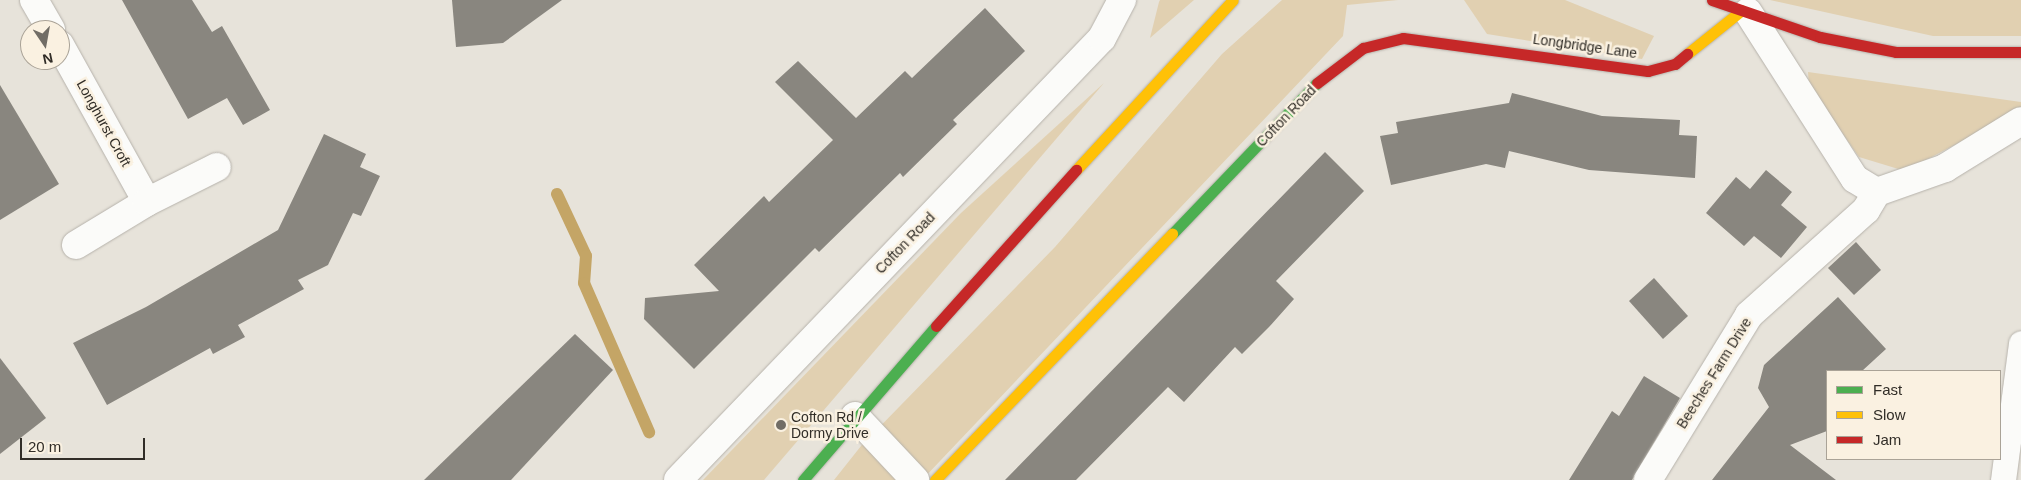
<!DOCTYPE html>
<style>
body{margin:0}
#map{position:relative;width:2021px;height:480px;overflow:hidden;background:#e7e3da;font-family:Helvetica,sans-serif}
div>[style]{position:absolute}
.green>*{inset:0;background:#e1d0b1}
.stream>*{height:12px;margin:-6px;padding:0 6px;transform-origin:6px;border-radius:6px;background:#c4a566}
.building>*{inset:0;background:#89867f}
.roads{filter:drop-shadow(0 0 1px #b6b2ab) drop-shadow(0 0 1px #b6b2ab)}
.lane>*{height:25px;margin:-12.5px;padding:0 12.5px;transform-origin:12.5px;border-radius:12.5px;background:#fbfbf9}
.street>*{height:28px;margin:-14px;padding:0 14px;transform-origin:14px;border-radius:14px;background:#fbfbf9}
.fast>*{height:11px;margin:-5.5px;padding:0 5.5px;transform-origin:5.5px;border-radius:5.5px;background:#4caf50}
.slow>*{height:11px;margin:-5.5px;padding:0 5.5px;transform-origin:5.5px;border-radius:5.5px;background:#ffc107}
.jam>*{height:11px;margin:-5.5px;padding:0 5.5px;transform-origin:5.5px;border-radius:5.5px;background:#c62828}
.dots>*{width:14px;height:14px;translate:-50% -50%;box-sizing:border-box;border:2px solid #faf1e1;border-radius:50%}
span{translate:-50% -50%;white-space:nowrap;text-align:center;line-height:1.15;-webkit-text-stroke:5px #faf1e1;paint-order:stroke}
.street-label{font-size:14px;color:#312d27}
.poi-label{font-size:14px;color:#312d27}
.left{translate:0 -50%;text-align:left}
.legend{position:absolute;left:1826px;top:370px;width:175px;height:90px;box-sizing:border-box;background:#faf1e1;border:1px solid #aaa397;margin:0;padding:6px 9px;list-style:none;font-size:15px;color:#312d27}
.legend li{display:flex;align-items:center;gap:10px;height:25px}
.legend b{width:25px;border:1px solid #aaa397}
.north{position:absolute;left:20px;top:20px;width:50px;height:50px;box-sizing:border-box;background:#faf1e1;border:1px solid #aaa397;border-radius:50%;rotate:168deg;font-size:14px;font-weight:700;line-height:20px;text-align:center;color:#312d27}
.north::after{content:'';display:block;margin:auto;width:18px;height:22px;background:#716d66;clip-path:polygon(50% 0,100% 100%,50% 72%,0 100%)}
.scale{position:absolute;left:20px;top:438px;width:125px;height:22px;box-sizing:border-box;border:2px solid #312d27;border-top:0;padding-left:6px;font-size:15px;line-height:18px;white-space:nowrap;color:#312d27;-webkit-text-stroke:4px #faf1e1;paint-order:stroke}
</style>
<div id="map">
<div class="green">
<div style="clip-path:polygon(1160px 0,1194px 0,1150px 38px,1159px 2px)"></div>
<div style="clip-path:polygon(1282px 0,1398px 0,1347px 5px,1343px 36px,922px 480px,834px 480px,861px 446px,1055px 247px,1222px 54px)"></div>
<div style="clip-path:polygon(1464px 0,1565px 0,1654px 36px,1642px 59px,1487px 34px)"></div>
<div style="clip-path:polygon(1770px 0,2021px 0,2021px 36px,1933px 36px)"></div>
<div style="clip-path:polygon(1808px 72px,2021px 102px,2021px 110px,1905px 171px,1859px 157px,1809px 86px)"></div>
<div style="clip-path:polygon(1104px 83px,764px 480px,703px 480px,961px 213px)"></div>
</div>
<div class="stream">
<div style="left:557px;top:194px;width:68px;rotate:64.9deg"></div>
<div style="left:586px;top:256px;width:27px;rotate:94deg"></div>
<div style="left:584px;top:283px;width:163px;rotate:66.4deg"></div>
</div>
<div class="building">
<div style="clip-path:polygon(122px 0,192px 0,212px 32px,222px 26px,270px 110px,243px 125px,227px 98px,188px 119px)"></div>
<div style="clip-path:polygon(452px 0,562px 0,503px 43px,456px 47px)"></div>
<div style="clip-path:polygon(985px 8px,1025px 51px,953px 120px,957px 124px,903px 177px,900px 173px,819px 252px,815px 248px,694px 369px,644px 319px,645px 298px,719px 291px,694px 265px,764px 196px,769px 202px,833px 140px,775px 82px,798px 61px,856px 118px,905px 71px,912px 78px)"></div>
<div style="clip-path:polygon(0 85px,59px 184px,0 220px)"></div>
<div style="clip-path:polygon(1512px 93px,1602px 116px,1680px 120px,1679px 135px,1697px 136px,1695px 178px,1589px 170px,1509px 151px,1505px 168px,1486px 164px,1391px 185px,1380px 136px,1398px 133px,1396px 122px,1509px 103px)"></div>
<div style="clip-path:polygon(324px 134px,366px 154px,360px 167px,380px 176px,361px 216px,353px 213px,328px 265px,298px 280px,304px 289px,238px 325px,245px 337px,213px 354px,210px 348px,107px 405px,73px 343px,146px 307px,278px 230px)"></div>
<div style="clip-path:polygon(1325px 152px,1364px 191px,1276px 281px,1294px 299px,1269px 327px,1242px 354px,1235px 347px,1184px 402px,1168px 387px,1076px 480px,1005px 480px)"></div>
<div style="clip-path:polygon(1766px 170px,1792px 192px,1781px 205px,1807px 227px,1781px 258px,1754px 236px,1744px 246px,1706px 213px,1736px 177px,1750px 189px)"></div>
<div style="clip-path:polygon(1856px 242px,1881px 270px,1854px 295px,1828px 268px)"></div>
<div style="clip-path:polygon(1654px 278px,1688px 316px,1663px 339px,1629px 301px)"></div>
<div style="clip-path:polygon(1838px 297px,1886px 349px,1862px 371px,1827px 371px,1827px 431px,1790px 445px,1836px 480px,1712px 480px,1769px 407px,1758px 388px,1764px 365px)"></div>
<div style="clip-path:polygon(575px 334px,613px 370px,511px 480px,424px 480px)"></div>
<div style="clip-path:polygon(0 358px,46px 418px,0 454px)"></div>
<div style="clip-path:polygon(1644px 376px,1680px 398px,1632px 480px,1569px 480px,1612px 411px,1619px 416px)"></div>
</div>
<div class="roads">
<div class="lane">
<div style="left:2003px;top:480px;width:138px;rotate:-82.5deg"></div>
</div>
<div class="street">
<div style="left:34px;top:0;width:34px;rotate:60deg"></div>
<div style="left:1748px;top:12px;width:198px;rotate:57.4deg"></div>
<div style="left:1855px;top:179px;width:26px;rotate:31deg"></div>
<div style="left:1877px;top:192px;width:72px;rotate:-19.4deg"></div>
<div style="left:1945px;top:168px;width:89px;rotate:-31.7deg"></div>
<div style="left:60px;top:45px;width:179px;rotate:61deg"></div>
<div style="left:76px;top:245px;width:83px;rotate:-31.2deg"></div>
<div style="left:147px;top:202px;width:78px;rotate:-26.6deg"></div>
<div style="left:855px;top:416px;width:88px;rotate:46.8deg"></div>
<div style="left:678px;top:480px;width:612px;rotate:-46.19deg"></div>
<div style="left:1102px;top:38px;width:43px;rotate:-62.2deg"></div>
<div style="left:1648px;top:480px;width:193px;rotate:-58.5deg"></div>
<div style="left:1749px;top:315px;width:157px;rotate:-41.9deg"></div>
<div style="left:1866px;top:210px;width:21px;rotate:-59deg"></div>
</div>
<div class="fast">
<div style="left:1172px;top:234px;width:209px;rotate:-46.2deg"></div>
<div style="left:803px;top:480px;width:203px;rotate:-49.2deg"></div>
</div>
<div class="slow">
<div style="left:1687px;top:54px;width:70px;rotate:-38.7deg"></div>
<div style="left:1076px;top:170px;width:231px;rotate:-47.3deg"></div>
<div style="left:935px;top:480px;width:342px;rotate:-46.1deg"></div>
</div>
<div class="jam">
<div style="left:1712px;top:0;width:114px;rotate:18.9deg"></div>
<div style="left:1820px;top:37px;width:77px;rotate:11.2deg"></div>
<div style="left:1896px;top:52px;width:125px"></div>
<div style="left:1317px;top:83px;width:58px;rotate:-37.3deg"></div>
<div style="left:1363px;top:48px;width:41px;rotate:-14deg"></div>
<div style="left:1403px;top:38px;width:247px;rotate:7.7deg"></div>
<div style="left:1648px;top:71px;width:28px;rotate:-15deg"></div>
<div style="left:1675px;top:64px;width:16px;rotate:-40deg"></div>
<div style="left:936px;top:326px;width:210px;rotate:-48.1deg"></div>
</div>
</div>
<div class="dots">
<div style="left:781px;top:425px;background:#716d66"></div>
</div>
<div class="street-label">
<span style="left:1585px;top:46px;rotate:8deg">Longbridge Lane</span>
<span style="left:1286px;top:116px;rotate:-46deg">Cofton Road</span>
<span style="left:104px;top:123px;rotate:61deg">Longhurst Croft</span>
<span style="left:905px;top:243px;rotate:-46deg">Cofton Road</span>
<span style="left:1714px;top:373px;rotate:-58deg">Beeches Farm Drive</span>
</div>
<div class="poi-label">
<span class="left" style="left:791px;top:425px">Cofton Rd /<br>Dormy Drive</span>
</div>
<ul class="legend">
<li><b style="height:6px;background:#4caf50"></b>Fast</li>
<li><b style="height:6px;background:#ffc107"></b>Slow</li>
<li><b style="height:6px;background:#c62828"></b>Jam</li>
</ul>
<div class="north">N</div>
<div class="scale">20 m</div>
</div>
